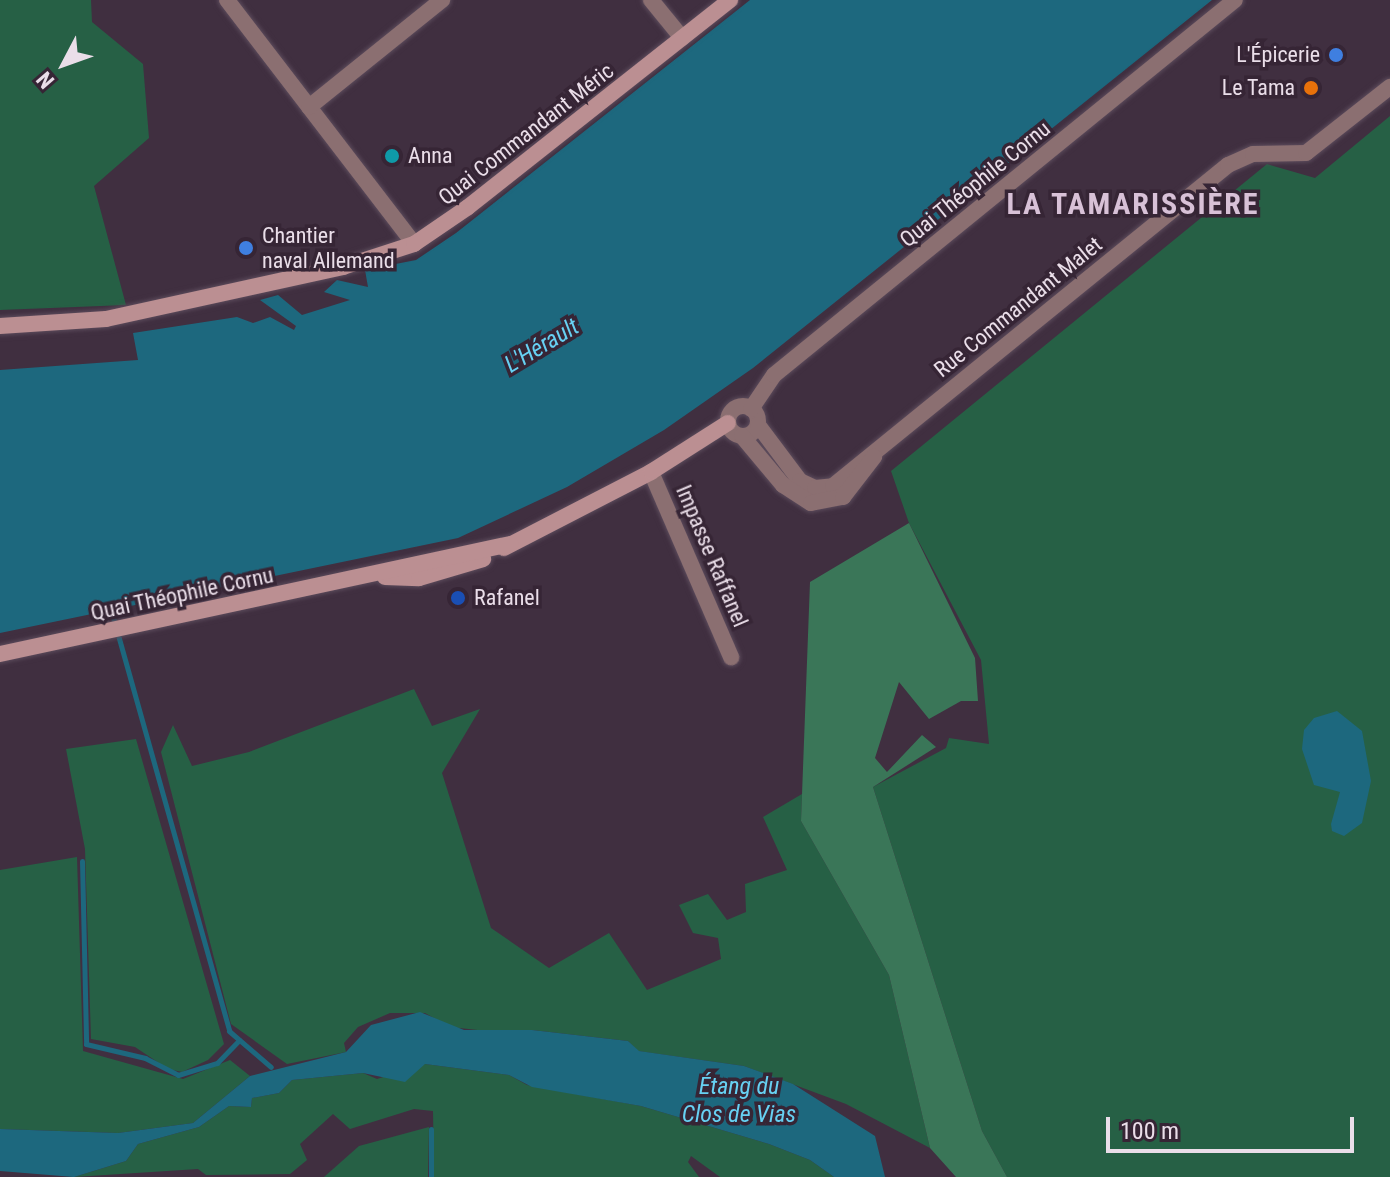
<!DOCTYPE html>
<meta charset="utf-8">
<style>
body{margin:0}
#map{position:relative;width:1390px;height:1177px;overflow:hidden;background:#402f40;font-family:"Roboto Condensed",sans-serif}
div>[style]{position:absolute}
.green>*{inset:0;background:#266045}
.forest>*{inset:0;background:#3a7658}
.water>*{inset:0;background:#1d687e}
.stream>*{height:5px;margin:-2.5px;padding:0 2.5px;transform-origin:2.5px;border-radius:2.5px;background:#1d687e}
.roads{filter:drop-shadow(0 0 2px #5b4b5b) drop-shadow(0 0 2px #5b4b5b)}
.street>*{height:16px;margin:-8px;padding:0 8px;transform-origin:8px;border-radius:8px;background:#8b6f71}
.street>.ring{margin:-8px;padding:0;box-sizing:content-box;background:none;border:16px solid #8b6f71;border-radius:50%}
.secondary>*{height:16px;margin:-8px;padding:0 8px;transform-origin:8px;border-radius:8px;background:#bb8f92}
.dots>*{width:22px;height:22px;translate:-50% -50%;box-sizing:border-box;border:4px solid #362535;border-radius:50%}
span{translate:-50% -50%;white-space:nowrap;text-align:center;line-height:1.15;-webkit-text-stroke:7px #362535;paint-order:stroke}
.poi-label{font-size:22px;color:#eadee9}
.right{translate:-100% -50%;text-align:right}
.left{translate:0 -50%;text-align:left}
.street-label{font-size:22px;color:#eadee9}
.water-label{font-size:24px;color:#67d1f3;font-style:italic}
.district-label{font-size:30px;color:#d8c1d7;font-weight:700;letter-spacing:2px}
.north{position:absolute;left:24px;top:24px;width:80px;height:80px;-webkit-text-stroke:6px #362535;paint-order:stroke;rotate:229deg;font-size:22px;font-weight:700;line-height:32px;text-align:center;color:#eadee9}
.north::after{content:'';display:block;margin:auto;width:28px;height:36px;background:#eadee9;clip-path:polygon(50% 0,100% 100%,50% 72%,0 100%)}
.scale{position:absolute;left:1106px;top:1117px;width:248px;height:36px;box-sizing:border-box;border:4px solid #eadee9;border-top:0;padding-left:10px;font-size:24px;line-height:28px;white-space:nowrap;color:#eadee9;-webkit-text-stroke:6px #362535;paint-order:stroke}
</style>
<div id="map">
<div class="green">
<div style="clip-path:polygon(0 0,91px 0,92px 22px,143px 64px,149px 138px,94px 186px,126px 305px,0 310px)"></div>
<div style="clip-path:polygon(1390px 116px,1390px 1177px,1007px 1177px,982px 1131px,873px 787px,946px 748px,949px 738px,989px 744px,981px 660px,909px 523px,891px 471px,1267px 164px,1315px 178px)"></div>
<div style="clip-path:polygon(414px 689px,432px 726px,480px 709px,442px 773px,491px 928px,549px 968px,609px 933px,647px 990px,721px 959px,718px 938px,693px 933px,679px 905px,708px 894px,727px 920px,746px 912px,745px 884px,787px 870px,763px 817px,802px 794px,801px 821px,889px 975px,930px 1148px,846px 1104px,744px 1066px,638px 1051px,628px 1041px,532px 1030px,496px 1032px,450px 1027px,425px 1013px,390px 1013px,358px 1027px,344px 1043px,346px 1052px,287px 1064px,231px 1024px,161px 752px,173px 725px,192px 766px,249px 752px)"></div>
<div style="clip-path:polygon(136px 739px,224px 1044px,208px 1060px,182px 1072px,168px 1069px,135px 1047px,91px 1039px,85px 849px,66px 749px)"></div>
<div style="clip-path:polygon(77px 857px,83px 1051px,183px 1079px,230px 1060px,250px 1076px,193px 1123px,118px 1133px,0 1129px,0 870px)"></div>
<div style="clip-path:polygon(425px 1064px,509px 1075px,527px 1085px,641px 1106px,769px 1144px,810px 1160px,834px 1177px,720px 1177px,691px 1156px,688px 1162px,699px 1177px,434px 1177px,433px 1111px,414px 1109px,350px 1129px,333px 1114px,300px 1144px,307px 1160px,290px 1174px,206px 1175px,198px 1169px,74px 1177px,126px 1161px,138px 1144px,199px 1127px,229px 1106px,251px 1107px,252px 1098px,279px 1093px,292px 1080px,363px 1073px,377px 1079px)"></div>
<div style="clip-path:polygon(429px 1127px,428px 1177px,324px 1177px,359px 1146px)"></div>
</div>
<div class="forest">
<div style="clip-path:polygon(909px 523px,975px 658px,978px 701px,961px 701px,929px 719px,899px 682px,875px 758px,887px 772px,922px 735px,936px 747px,873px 787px,982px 1131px,1007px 1177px,956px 1177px,930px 1148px,889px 975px,801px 821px,810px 582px)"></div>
</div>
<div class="water">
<div style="clip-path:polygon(750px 0,1212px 0,753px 368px,664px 430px,567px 487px,458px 538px,0 633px,0 370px,138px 360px,133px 333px,237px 317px,253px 323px,270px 317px,294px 330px,296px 326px,260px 300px,278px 295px,302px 315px,350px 300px,324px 292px,337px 280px,368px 287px,365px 270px,416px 260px,456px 233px)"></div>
<div style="clip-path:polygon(1337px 711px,1362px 731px,1371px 781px,1362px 823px,1344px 836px,1332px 831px,1331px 824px,1340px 792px,1314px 785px,1302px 749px,1304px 730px,1314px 718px)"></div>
<div style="clip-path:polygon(420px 1012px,464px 1030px,532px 1030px,628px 1041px,639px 1051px,744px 1066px,793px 1084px,875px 1136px,885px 1177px,834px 1177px,810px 1160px,769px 1144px,641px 1106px,532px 1087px,509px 1075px,425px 1064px,405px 1082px,363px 1073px,292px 1080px,279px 1093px,252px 1098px,251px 1107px,229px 1106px,199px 1127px,138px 1144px,126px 1161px,74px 1177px,0 1171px,0 1129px,118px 1133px,193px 1123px,250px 1076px,346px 1052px,371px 1025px)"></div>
</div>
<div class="stream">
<div style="left:111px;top:610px;width:437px;rotate:74.3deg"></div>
<div style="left:229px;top:1031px;width:55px;rotate:40.6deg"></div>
<div style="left:82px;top:861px;width:183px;rotate:88.7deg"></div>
<div style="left:86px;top:1044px;width:61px;rotate:13.3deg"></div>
<div style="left:145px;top:1058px;width:37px;rotate:27deg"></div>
<div style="left:178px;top:1075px;width:41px;rotate:-17.1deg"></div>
<div style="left:217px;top:1063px;width:32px;rotate:-46deg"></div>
<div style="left:431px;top:1177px;width:48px;rotate:-90deg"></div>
</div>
<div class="roads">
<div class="street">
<div style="left:227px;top:0;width:307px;rotate:52.5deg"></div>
<div style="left:651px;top:0;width:49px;rotate:50.8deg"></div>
<div style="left:309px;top:107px;width:171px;rotate:-38.8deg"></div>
<div class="ring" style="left:728px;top:406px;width:14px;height:14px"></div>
<div style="left:751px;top:409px;width:41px;rotate:-55.9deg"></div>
<div style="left:774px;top:375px;width:594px;rotate:-39.13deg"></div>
<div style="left:758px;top:425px;width:70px;rotate:53.1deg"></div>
<div style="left:800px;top:481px;width:17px;rotate:25deg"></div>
<div style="left:815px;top:488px;width:18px;rotate:-6deg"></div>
<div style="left:833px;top:486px;width:509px;rotate:-39.1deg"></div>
<div style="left:1228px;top:165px;width:27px;rotate:-24deg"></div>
<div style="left:1253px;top:154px;width:53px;rotate:-1.1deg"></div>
<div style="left:1306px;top:153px;width:107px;rotate:-38.2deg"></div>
<div style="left:742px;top:436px;width:64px;rotate:50.1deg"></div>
<div style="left:783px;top:485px;width:33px;rotate:33deg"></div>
<div style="left:811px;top:503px;width:33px;rotate:-11deg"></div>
<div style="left:843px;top:497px;width:51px;rotate:-52.2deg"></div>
<div style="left:651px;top:472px;width:202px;rotate:66.6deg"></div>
</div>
<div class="secondary">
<div style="left:0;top:326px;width:106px;rotate:-3.8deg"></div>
<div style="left:106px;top:319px;width:243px;rotate:-12.4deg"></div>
<div style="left:343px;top:267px;width:75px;rotate:-17.9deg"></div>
<div style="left:414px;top:244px;width:65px;rotate:-34.4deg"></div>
<div style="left:468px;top:207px;width:334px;rotate:-38.3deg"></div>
<div style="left:504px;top:548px;width:165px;rotate:-27.3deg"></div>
<div style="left:651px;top:472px;width:91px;rotate:-32.5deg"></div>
<div style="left:385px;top:577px;width:34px;rotate:2deg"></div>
<div style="left:419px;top:578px;width:67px;rotate:-16.5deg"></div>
<div style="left:0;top:654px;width:522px;rotate:-12.17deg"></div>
</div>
</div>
<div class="dots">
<div style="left:1336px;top:55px;background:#3f7fe0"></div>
<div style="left:1311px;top:88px;background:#e8710a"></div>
<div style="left:392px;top:156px;background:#0f9aa8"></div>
<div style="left:246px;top:248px;background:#3f7fe0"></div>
<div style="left:458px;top:598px;background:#1a4fb4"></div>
</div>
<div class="poi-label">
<span class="right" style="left:1320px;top:55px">L'Épicerie</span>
<span class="right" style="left:1295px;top:88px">Le Tama</span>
<span class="left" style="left:408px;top:156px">Anna</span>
<span class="left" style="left:262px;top:248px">Chantier<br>naval Allemand</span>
<span class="left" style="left:474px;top:598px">Rafanel</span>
</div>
<div class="street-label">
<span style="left:526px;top:134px;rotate:-38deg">Quai Commandant Méric</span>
<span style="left:975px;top:184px;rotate:-39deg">Quai Théophile Cornu</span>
<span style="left:1018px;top:307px;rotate:-39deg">Rue Commandant Malet</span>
<span style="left:712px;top:556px;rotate:67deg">Impasse Raffanel</span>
<span style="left:182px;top:594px;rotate:-12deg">Quai Théophile Cornu</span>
</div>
<div class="water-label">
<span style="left:542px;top:346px;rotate:-31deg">L'Hérault</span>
<span style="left:739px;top:1101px">Étang du<br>Clos de Vias</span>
</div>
<div class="district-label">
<span style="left:1133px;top:204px">LA TAMARISSIÈRE</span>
</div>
<div class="north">N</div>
<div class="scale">100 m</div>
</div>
